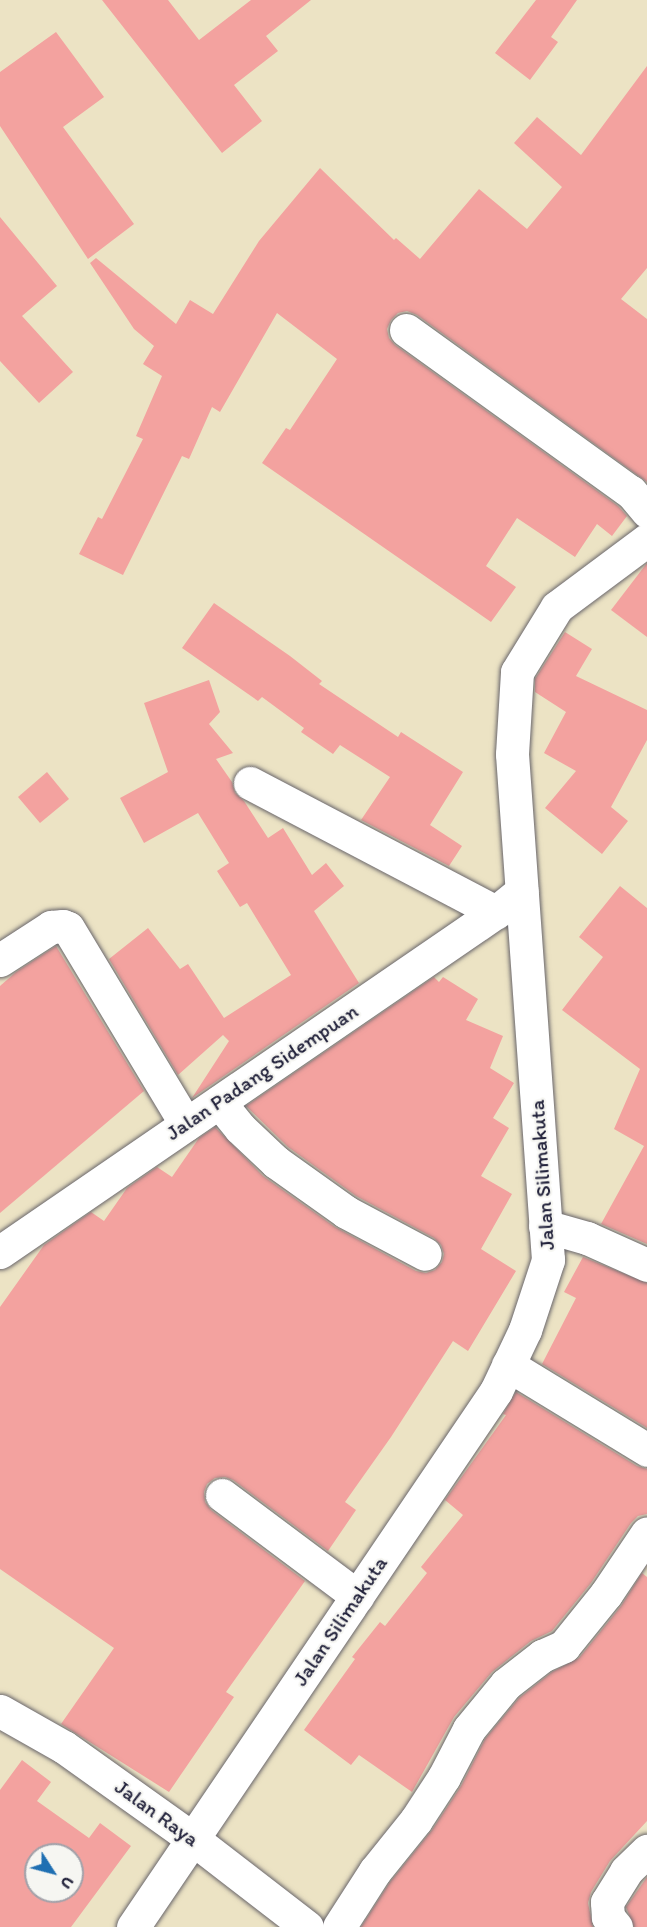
<!DOCTYPE html>
<style>
body{margin:0}
#map{position:relative;width:647px;height:1927px;overflow:hidden;background:#ece3c4;font-family:Itim,sans-serif}
div>[style]{position:absolute}
.building>*{inset:0;background:#f3a29f}
.roads{filter:drop-shadow(0 0 2px #69666b) drop-shadow(0 0 2px #69666b)}
.minor>*{height:33px;margin:-16.5px;padding:0 16.5px;transform-origin:16.5px;border-radius:16.5px;background:#fff}
span{translate:-50% -50%;white-space:nowrap;text-align:center;line-height:1.15;-webkit-text-stroke:4.5px #f6f6f2;paint-order:stroke}
.street-label{font-size:21px;color:#22223b}
.north{position:absolute;left:24px;top:1843px;width:60px;height:60px;box-sizing:border-box;background:#f6f6f2;border:2px solid #a1a1a9;border-radius:50%;rotate:126deg;font-size:16px;font-weight:700;line-height:24px;text-align:center;color:#22223b}
.north::after{content:'';display:block;margin:auto;width:21px;height:27px;background:#1f6fb2;clip-path:polygon(50% 0,100% 100%,50% 72%,0 100%)}
</style>
<div id="map">
<div class="building">
<div style="clip-path:polygon(102px 0,168px 0,199px 40px,251px 0,311px 0,266px 36px,278px 51px,234px 85px,262px 121px,222px 153px)"></div>
<div style="clip-path:polygon(536px 0,577px 0,551px 37px,558px 42px,530px 80px,495px 53px)"></div>
<div style="clip-path:polygon(56px 32px,104px 97px,63px 127px,134px 224px,88px 259px,0 126px,0 72px)"></div>
<div style="clip-path:polygon(647px 66px,647px 268px,621px 299px,647px 319px,647px 482px,417px 315px,407px 311px,398px 313px,391px 320px,387px 329px,389px 338px,395px 345px,618px 506px,627px 516px,612px 536px,597px 524px,575px 557px,517px 518px,486px 566px,516px 587px,491px 622px,262px 463px,286px 428px,290px 430px,337px 359px,277px 313px,220px 412px,212px 407px,189px 459px,182px 456px,123px 575px,79px 554px,98px 517px,102px 519px,143px 439px,136px 436px,162px 376px,143px 364px,154px 346px,134px 329px,90px 263px,96px 258px,176px 324px,190px 300px,213px 314px,259px 241px,320px 168px,394px 240px,396px 238px,420px 259px,479px 189px,527px 229px,562px 187px,514px 143px,537px 117px,581px 155px)"></div>
<div style="clip-path:polygon(0 217px,57px 286px,22px 316px,73px 372px,39px 403px,0 361px)"></div>
<div style="clip-path:polygon(647px 563px,647px 637px,611px 610px)"></div>
<div style="clip-path:polygon(214px 603px,290px 656px,322px 681px,319px 684px,398px 737px,401px 732px,463px 772px,430px 825px,462px 846px,449px 866px,361px 820px,390px 777px,340px 745px,333px 754px,301px 732px,304px 728px,262px 697px,258px 701px,182px 648px)"></div>
<div style="clip-path:polygon(565px 632px,592px 649px,576px 676px,647px 710px,647px 740px,611px 807px,628px 821px,602px 854px,545px 808px,576px 771px,544px 753px,566px 712px,535px 692px,535px 679px)"></div>
<div style="clip-path:polygon(209px 680px,220px 712px,209px 724px,233px 753px,216px 759px,232px 782px,235px 793px,244px 801px,268px 838px,283px 828px,312px 875px,326px 863px,344px 886px,314px 911px,359px 983px,192px 1098px,229px 1041px,223px 1035px,178px 1075px,109px 959px,148px 928px,180px 969px,188px 964px,224px 1018px,291px 975px,247px 903px,240px 907px,217px 871px,229px 863px,198px 813px,144px 843px,120px 798px,168px 772px,144px 703px)"></div>
<div style="clip-path:polygon(47px 772px,69px 799px,40px 823px,18px 797px)"></div>
<div style="clip-path:polygon(620px 886px,647px 908px,647px 1244px,601px 1224px,644px 1146px,614px 1129px,640px 1069px,562px 1010px,603px 957px,579px 937px)"></div>
<div style="clip-path:polygon(56px 946px,144px 1091px,0 1213px,0 986px,16px 972px)"></div>
<div style="clip-path:polygon(434px 977px,439px 982px,443px 977px,478px 999px,466px 1020px,503px 1036px,490px 1068px,514px 1083px,493px 1118px,509px 1128px,481px 1176px,512px 1194px,481px 1249px,516px 1271px,468px 1351px,453px 1341px,391px 1437px,345px 1502px,356px 1510px,328px 1551px,233px 1480px,225px 1477px,215px 1478px,207px 1484px,204px 1492px,205px 1502px,211px 1510px,305px 1581px,226px 1692px,234px 1697px,169px 1792px,61px 1724px,114px 1648px,0 1569px,0 1307px,44px 1245px,91px 1212px,104px 1221px,127px 1188px,157px 1167px,172px 1177px,199px 1138px,215px 1127px,263px 1176px,335px 1227px,416px 1271px,426px 1273px,435px 1270px,442px 1262px,444px 1254px,441px 1245px,434px 1238px,356px 1196px,288px 1147px,246px 1106px)"></div>
<div style="clip-path:polygon(583px 1257px,647px 1283px,647px 1428px,542px 1364px,576px 1298px,564px 1292px)"></div>
<div style="clip-path:polygon(516px 1392px,637px 1466px,647px 1469px,647px 1514px,638px 1516px,631px 1523px,591px 1583px,552px 1631px,531px 1641px,492px 1672px,454px 1717px,412px 1792px,359px 1755px,351px 1765px,304px 1730px,355px 1659px,352px 1657px,380px 1622px,385px 1626px,427px 1573px,421px 1567px,463px 1515px,445px 1500px,506px 1415px,503px 1414px)"></div>
<div style="clip-path:polygon(642px 1573px,647px 1577px,647px 1821px,610px 1861px,591px 1892px,588px 1903px,593px 1927px,361px 1927px,390px 1882px,432px 1830px,461px 1786px,485px 1739px,519px 1698px,552px 1672px,579px 1658px,621px 1606px)"></div>
<div style="clip-path:polygon(evenodd,22px 1760px,51px 1782px,37px 1801px,89px 1838px,100px 1823px,131px 1846px,71px 1927px,0 1927px,0 1790px,22px 1760px,36px 1855px,72px 1855px,72px 1891px,36px 1891px,36px 1855px)"></div>
<div style="clip-path:polygon(647px 1877px,647px 1927px,634px 1927px,626px 1907px)"></div>
</div>
<div class="roads">
<div class="minor">
<div style="left:406px;top:330px;width:277px;rotate:35.8deg"></div>
<div style="left:631px;top:492px;width:25px;rotate:50deg"></div>
<div style="left:250px;top:783px;width:278px;rotate:27.7deg"></div>
<div style="left:0;top:960px;width:61px;rotate:-32.9deg"></div>
<div style="left:51px;top:927px;width:12px;rotate:-5deg"></div>
<div style="left:63px;top:926px;width:5px;rotate:22deg"></div>
<div style="left:68px;top:928px;width:229px;rotate:59deg"></div>
<div style="left:219px;top:1102px;width:33px;rotate:51deg"></div>
<div style="left:240px;top:1128px;width:50px;rotate:43.4deg"></div>
<div style="left:276px;top:1162px;width:86px;rotate:35.5deg"></div>
<div style="left:346px;top:1212px;width:89px;rotate:28deg"></div>
<div style="left:545px;top:1226px;width:44px;rotate:15.9deg"></div>
<div style="left:587px;top:1238px;width:66px;rotate:24.2deg"></div>
<div style="left:0;top:1252px;width:601px;rotate:-34.43deg"></div>
<div style="left:496px;top:912px;width:33px;rotate:-39deg"></div>
<div style="left:508px;top:1365px;width:163px;rotate:31.4deg"></div>
<div style="left:222px;top:1495px;width:169px;rotate:36.8deg"></div>
<div style="left:0;top:1711px;width:73px;rotate:29.4deg"></div>
<div style="left:64px;top:1747px;width:158px;rotate:35.5deg"></div>
<div style="left:193px;top:1839px;width:144px;rotate:37.7deg"></div>
<div style="left:133px;top:1927px;width:647px;rotate:-55.89deg"></div>
<div style="left:496px;top:1391px;width:68px;rotate:-64.6deg"></div>
<div style="left:525px;top:1330px;width:74px;rotate:-71.8deg"></div>
<div style="left:548px;top:1260px;width:507px;rotate:-94.07deg"></div>
<div style="left:512px;top:754px;width:82px;rotate:-86.5deg"></div>
<div style="left:517px;top:672px;width:76px;rotate:-58.4deg"></div>
<div style="left:557px;top:607px;width:112px;rotate:-36.7deg"></div>
<div style="left:339px;top:1927px;width:67px;rotate:-57.3deg"></div>
<div style="left:375px;top:1871px;width:65px;rotate:-51.2deg"></div>
<div style="left:416px;top:1820px;width:51px;rotate:-56.9deg"></div>
<div style="left:444px;top:1777px;width:54px;rotate:-62.5deg"></div>
<div style="left:469px;top:1729px;width:58px;rotate:-50.6deg"></div>
<div style="left:506px;top:1684px;width:46px;rotate:-37.9deg"></div>
<div style="left:542px;top:1656px;width:24px;rotate:-24deg"></div>
<div style="left:564px;top:1646px;width:67px;rotate:-51.1deg"></div>
<div style="left:606px;top:1594px;width:73px;rotate:-56.1deg"></div>
<div style="left:616px;top:1927px;width:13px;rotate:-129deg"></div>
<div style="left:608px;top:1917px;width:15px;rotate:-94deg"></div>
<div style="left:607px;top:1902px;width:36px;rotate:-58deg"></div>
<div style="left:626px;top:1871px;width:29px;rotate:-44deg"></div>
</div>
</div>
<div class="street-label">
<span style="left:262px;top:1072px;rotate:-34deg">Jalan Padang Sidempuan</span>
<span style="left:542px;top:1175px;rotate:-94deg">Jalan Silimakuta</span>
<span style="left:340px;top:1621px;rotate:-56deg">Jalan Silimakuta</span>
<span style="left:157px;top:1813px;rotate:36deg">Jalan Raya</span>
</div>
<div class="north">U</div>
</div>
